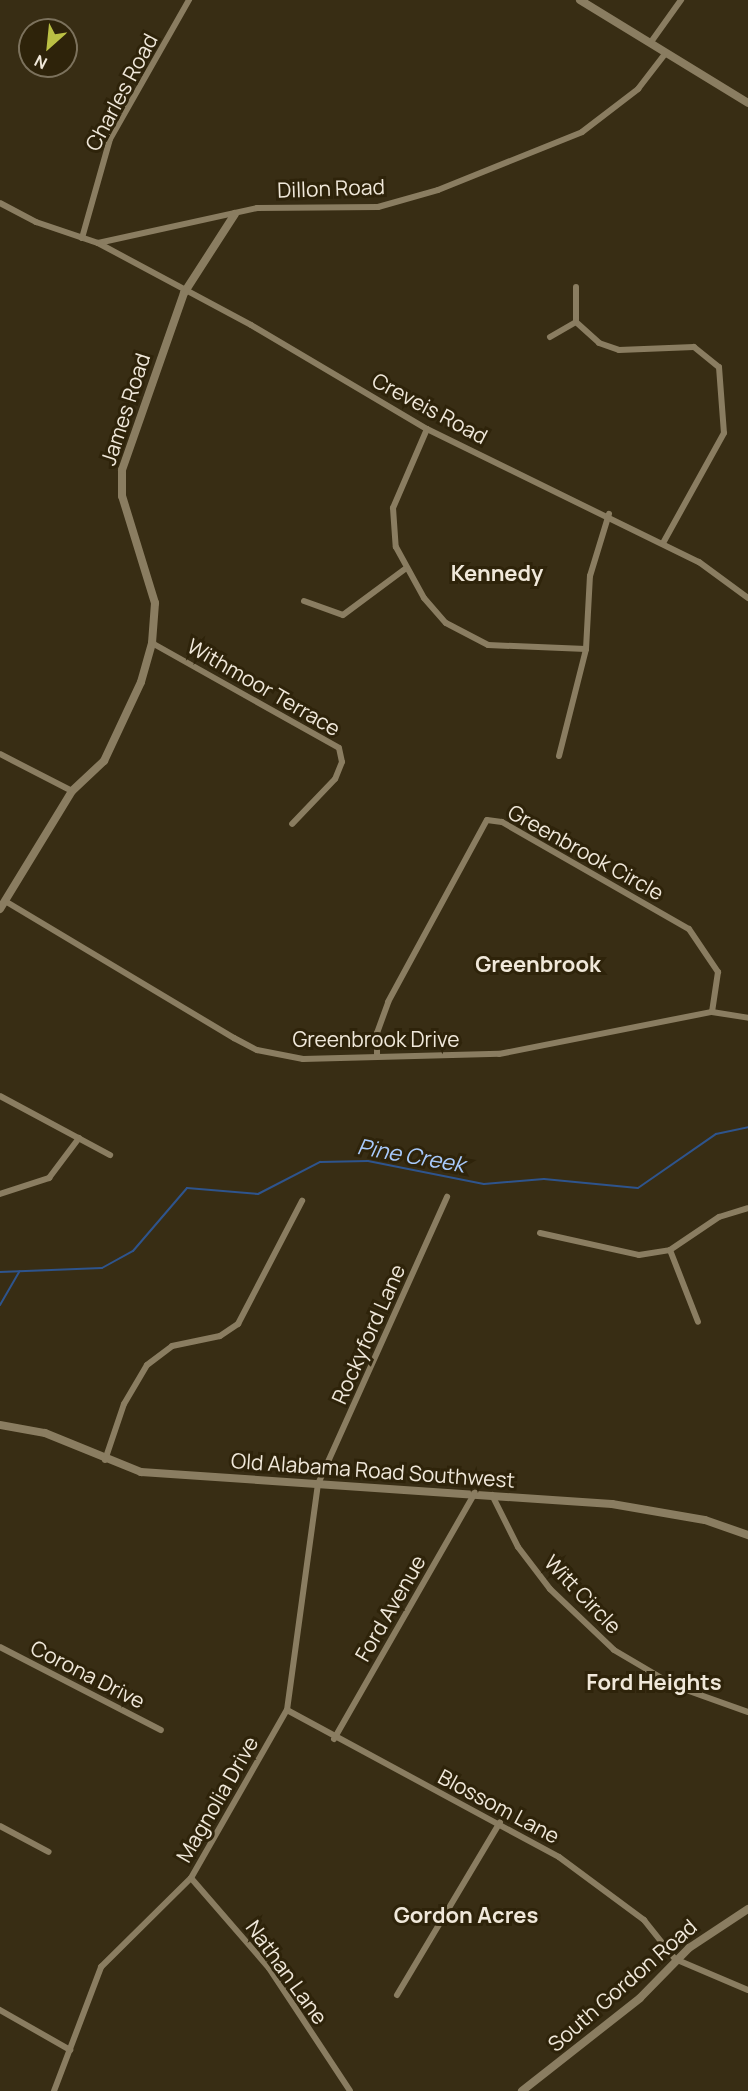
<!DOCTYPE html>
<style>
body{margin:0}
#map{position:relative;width:748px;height:2091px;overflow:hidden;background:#382d14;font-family:Manrope,sans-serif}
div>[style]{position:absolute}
.stream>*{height:2px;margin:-1px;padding:0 1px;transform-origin:1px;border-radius:1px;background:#2e548d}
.minor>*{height:6px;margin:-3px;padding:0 3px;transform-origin:3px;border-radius:3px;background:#8a7d61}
.tertiary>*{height:8px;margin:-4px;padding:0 4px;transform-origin:4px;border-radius:4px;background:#8a7d61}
span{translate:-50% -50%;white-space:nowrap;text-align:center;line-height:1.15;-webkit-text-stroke:6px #2e230a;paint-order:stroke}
.street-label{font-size:21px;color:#f0e8da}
.neighbourhood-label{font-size:22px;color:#f0e8da;font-weight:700}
.water-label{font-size:22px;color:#a8cafc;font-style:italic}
.north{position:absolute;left:18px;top:18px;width:60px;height:60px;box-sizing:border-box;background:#2e230a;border:2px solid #7c725d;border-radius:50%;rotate:207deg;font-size:16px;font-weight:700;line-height:24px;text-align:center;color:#f0e8da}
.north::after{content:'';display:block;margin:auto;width:21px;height:27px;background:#bbc044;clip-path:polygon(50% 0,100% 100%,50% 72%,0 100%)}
</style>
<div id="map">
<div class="stream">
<div style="left:0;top:1272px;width:102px;rotate:-2.2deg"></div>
<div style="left:102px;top:1268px;width:35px;rotate:-29deg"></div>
<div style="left:133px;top:1251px;width:83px;rotate:-49.4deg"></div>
<div style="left:187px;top:1188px;width:71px;rotate:4.8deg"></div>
<div style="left:258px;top:1194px;width:70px;rotate:-27.3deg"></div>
<div style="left:320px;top:1162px;width:48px;rotate:-1.2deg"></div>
<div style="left:368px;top:1161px;width:118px;rotate:11.2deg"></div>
<div style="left:484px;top:1184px;width:60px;rotate:-4.8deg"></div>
<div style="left:544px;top:1179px;width:94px;rotate:5.5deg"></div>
<div style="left:638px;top:1188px;width:95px;rotate:-34.7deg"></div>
<div style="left:716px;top:1134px;width:33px;rotate:-12deg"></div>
<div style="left:0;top:1305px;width:39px;rotate:-60deg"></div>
</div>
<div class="minor">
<div style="left:651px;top:42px;width:52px;rotate:-54.5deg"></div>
<div style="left:0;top:203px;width:41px;rotate:27.8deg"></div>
<div style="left:36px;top:222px;width:65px;rotate:18.7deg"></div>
<div style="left:98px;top:243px;width:163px;rotate:-12.4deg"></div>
<div style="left:257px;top:208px;width:121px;rotate:-0.5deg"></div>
<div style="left:378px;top:207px;width:62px;rotate:-15.8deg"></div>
<div style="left:438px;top:190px;width:155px;rotate:-21.9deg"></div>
<div style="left:582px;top:132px;width:71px;rotate:-37.5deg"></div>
<div style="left:638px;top:89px;width:44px;rotate:-52.4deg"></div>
<div style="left:82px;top:238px;width:103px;rotate:-74.2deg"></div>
<div style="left:110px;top:139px;width:160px;rotate:-60.4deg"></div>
<div style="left:98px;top:243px;width:174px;rotate:28.2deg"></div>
<div style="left:251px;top:325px;width:204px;rotate:30.6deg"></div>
<div style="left:427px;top:429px;width:303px;rotate:26.1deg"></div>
<div style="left:699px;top:562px;width:61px;rotate:36.3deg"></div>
<div style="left:576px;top:287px;width:35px;rotate:90deg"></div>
<div style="left:576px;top:322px;width:31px;rotate:42deg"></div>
<div style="left:599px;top:343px;width:21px;rotate:19deg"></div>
<div style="left:619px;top:350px;width:75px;rotate:-2.3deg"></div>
<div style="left:694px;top:347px;width:32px;rotate:39deg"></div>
<div style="left:719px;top:367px;width:66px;rotate:85.7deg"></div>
<div style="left:724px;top:433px;width:126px;rotate:119deg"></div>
<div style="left:550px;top:337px;width:30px;rotate:-30deg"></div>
<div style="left:427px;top:429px;width:86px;rotate:113.3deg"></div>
<div style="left:393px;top:508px;width:39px;rotate:86deg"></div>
<div style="left:396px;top:547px;width:58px;rotate:61.2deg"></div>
<div style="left:424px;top:598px;width:33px;rotate:49deg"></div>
<div style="left:446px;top:623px;width:47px;rotate:27.6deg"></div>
<div style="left:488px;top:645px;width:98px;rotate:2.3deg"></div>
<div style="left:304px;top:601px;width:41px;rotate:19.7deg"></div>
<div style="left:343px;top:615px;width:77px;rotate:-36.6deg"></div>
<div style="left:152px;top:643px;width:214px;rotate:29.3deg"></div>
<div style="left:339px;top:748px;width:14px;rotate:78deg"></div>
<div style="left:342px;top:762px;width:18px;rotate:112deg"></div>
<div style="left:335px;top:779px;width:62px;rotate:133.7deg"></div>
<div style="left:0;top:754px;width:81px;rotate:27.2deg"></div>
<div style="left:559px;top:756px;width:110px;rotate:-75.8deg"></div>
<div style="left:586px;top:649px;width:73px;rotate:-86.9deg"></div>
<div style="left:590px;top:576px;width:65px;rotate:-73deg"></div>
<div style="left:5px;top:901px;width:267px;rotate:30.9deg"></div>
<div style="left:234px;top:1038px;width:26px;rotate:28deg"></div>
<div style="left:257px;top:1050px;width:47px;rotate:11.1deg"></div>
<div style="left:303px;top:1059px;width:196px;rotate:-1.5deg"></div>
<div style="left:499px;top:1054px;width:217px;rotate:-11.2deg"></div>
<div style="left:712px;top:1012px;width:36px;rotate:9deg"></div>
<div style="left:377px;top:1054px;width:21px;rotate:-90deg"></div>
<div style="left:377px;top:1033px;width:33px;rotate:-70deg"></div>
<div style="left:388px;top:1002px;width:207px;rotate:-61.5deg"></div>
<div style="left:487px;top:820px;width:15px;rotate:8deg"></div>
<div style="left:502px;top:822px;width:215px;rotate:29.8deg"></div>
<div style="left:689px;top:929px;width:52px;rotate:56deg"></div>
<div style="left:718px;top:972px;width:40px;rotate:98.5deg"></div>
<div style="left:0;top:1096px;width:125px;rotate:28.2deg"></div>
<div style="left:0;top:1194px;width:52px;rotate:-18.1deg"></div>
<div style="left:49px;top:1178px;width:50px;rotate:-53.1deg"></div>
<div style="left:540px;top:1233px;width:101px;rotate:12.5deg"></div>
<div style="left:639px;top:1255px;width:31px;rotate:-9deg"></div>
<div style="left:670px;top:1250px;width:59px;rotate:-34deg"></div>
<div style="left:719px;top:1217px;width:30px;rotate:-17deg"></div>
<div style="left:670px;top:1250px;width:77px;rotate:68.7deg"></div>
<div style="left:105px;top:1460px;width:59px;rotate:-71.3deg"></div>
<div style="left:124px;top:1404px;width:45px;rotate:-59.5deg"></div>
<div style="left:147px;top:1365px;width:31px;rotate:-37deg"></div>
<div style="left:172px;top:1346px;width:49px;rotate:-11.8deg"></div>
<div style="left:220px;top:1336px;width:22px;rotate:-34deg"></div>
<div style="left:238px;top:1324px;width:139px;rotate:-62.5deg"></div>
<div style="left:492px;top:1495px;width:58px;rotate:63.4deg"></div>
<div style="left:518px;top:1547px;width:53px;rotate:52.7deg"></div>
<div style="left:550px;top:1589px;width:88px;rotate:43.6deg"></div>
<div style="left:614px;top:1650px;width:71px;rotate:30.5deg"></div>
<div style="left:675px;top:1686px;width:77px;rotate:19.6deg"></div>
<div style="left:0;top:1647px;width:181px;rotate:27.3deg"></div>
<div style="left:287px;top:1710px;width:309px;rotate:28.4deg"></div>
<div style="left:559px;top:1857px;width:106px;rotate:36.5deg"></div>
<div style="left:644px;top:1920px;width:50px;rotate:51.5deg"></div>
<div style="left:675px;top:1959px;width:79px;rotate:23deg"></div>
<div style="left:334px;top:1739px;width:284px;rotate:-60.2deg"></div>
<div style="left:0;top:1826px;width:55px;rotate:28deg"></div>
<div style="left:191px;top:1878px;width:119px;rotate:49.1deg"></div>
<div style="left:269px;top:1968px;width:147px;rotate:56.6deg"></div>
<div style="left:397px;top:1995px;width:201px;rotate:-59.2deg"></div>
<div style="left:0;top:2010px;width:81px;rotate:29.7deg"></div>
<div style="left:54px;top:2091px;width:133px;rotate:-69.2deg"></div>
<div style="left:101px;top:1967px;width:127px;rotate:-44.7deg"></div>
<div style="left:191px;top:1878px;width:193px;rotate:-60.3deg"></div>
<div style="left:287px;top:1710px;width:228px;rotate:-82.2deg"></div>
<div style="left:318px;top:1484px;width:315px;rotate:-65.8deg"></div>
</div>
<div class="tertiary">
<div style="left:580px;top:0;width:197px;rotate:31.5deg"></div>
<div style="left:0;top:909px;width:138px;rotate:-58.6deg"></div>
<div style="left:72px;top:791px;width:44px;rotate:-43.2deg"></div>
<div style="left:104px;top:761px;width:87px;rotate:-64.9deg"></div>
<div style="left:141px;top:682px;width:41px;rotate:-74.2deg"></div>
<div style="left:152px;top:643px;width:40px;rotate:-85.7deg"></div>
<div style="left:155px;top:603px;width:112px;rotate:-107.1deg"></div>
<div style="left:122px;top:496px;width:26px;rotate:-90deg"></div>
<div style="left:122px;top:470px;width:188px;rotate:-70.7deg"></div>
<div style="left:184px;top:293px;width:94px;rotate:-57.2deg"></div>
<div style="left:0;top:1425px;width:46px;rotate:10.1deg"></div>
<div style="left:45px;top:1433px;width:104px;rotate:22.1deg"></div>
<div style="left:141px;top:1472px;width:472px;rotate:3.9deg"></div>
<div style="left:612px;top:1504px;width:94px;rotate:9.8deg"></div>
<div style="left:705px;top:1520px;width:46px;rotate:19.2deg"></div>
<div style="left:522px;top:2091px;width:150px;rotate:-38.2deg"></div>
<div style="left:640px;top:1998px;width:70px;rotate:-45.6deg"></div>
<div style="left:689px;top:1948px;width:71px;rotate:-33.5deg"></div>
</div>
<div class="street-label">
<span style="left:121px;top:92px;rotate:-62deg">Charles Road</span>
<span style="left:331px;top:188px;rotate:-2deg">Dillon Road</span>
<span style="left:430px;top:408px;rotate:28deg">Creveis Road</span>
<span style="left:125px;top:409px;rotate:-72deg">James Road</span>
<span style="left:264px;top:687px;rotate:30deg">Withmoor Terrace</span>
<span style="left:586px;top:852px;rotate:29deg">Greenbrook Circle</span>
<span style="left:376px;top:1039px">Greenbrook Drive</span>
<span style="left:368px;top:1334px;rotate:-66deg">Rockyford Lane</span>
<span style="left:373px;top:1470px;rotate:4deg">Old Alabama Road Southwest</span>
<span style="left:583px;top:1594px;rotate:46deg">Witt Circle</span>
<span style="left:390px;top:1608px;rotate:-60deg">Ford Avenue</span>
<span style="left:88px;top:1674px;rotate:27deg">Corona Drive</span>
<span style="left:217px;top:1799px;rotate:-60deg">Magnolia Drive</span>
<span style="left:499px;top:1806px;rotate:28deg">Blossom Lane</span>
<span style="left:287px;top:1972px;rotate:54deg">Nathan Lane</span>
<span style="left:622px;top:1985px;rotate:-41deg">South Gordon Road</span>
</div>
<div class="neighbourhood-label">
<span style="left:497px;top:574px">Kennedy</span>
<span style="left:538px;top:965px">Greenbrook</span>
<span style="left:654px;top:1683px">Ford Heights</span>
<span style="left:466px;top:1916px">Gordon Acres</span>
</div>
<div class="water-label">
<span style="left:411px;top:1156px;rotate:10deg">Pine Creek</span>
</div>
<div class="north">N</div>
</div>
